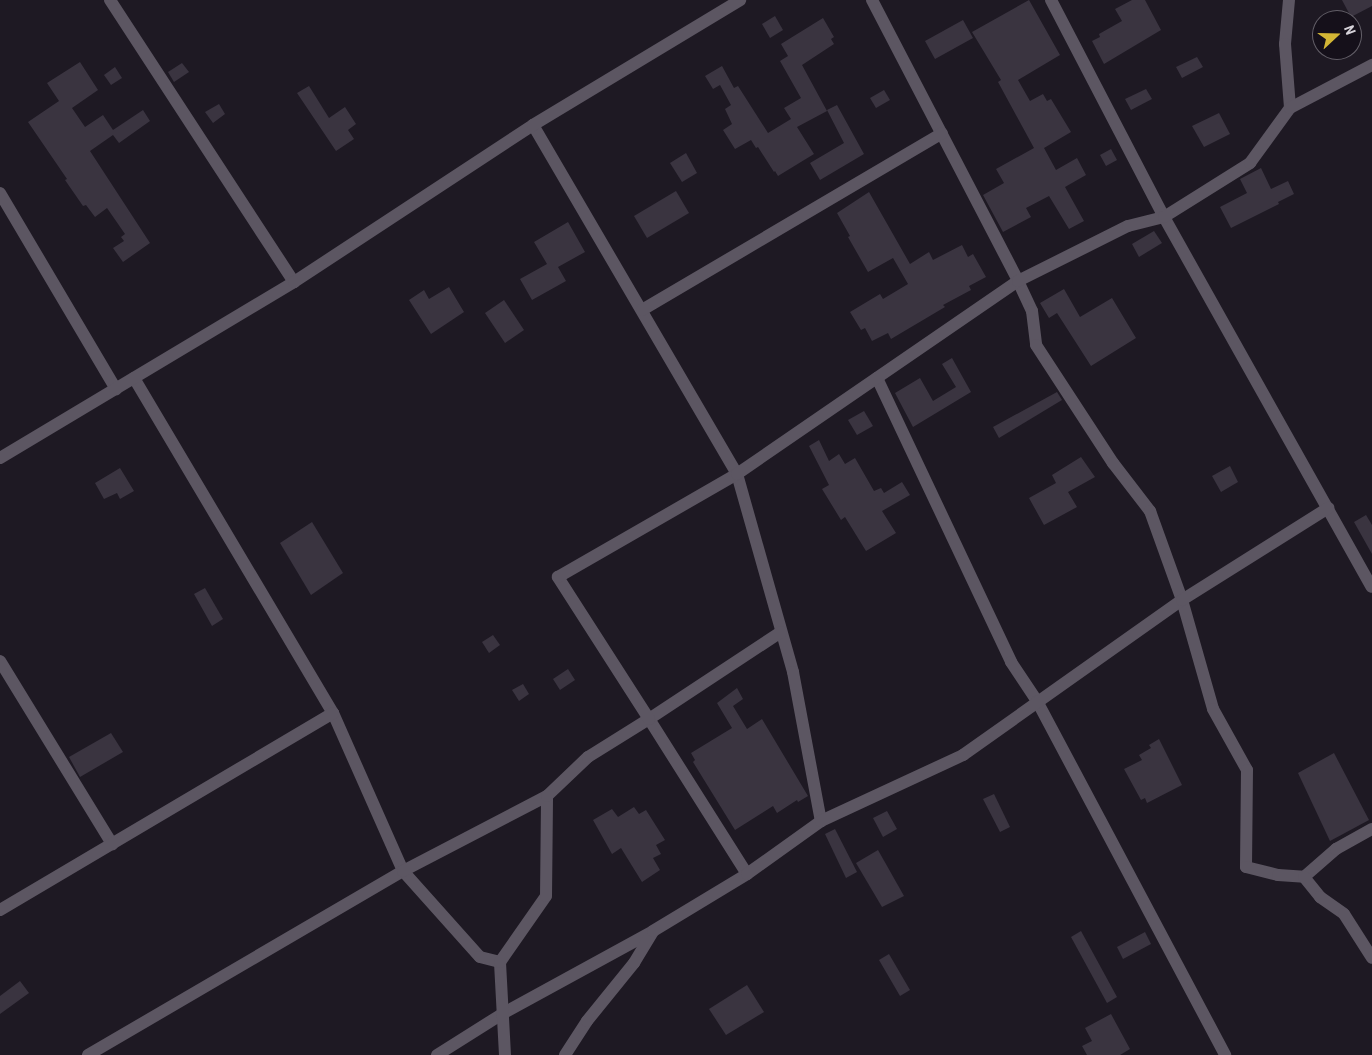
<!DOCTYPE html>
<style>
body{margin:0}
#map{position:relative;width:1372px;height:1055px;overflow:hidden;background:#1e1923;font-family:"Roboto Condensed",sans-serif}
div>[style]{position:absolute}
.building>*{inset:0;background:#3a3440}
.minor>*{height:12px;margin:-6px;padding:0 6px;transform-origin:6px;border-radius:6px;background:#5c5662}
span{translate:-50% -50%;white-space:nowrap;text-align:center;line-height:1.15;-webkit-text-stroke:5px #15101a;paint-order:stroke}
.north{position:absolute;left:1312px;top:10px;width:50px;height:50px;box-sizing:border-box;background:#15101a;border:1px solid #625e67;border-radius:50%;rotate:69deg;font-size:14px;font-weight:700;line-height:20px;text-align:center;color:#d6d3da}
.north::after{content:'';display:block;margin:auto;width:18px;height:22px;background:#d3b635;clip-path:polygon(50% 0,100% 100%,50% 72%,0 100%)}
</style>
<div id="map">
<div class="building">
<div style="clip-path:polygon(1029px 0,1060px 55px,1018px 80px,1030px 101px,1043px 94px,1047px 101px,1051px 99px,1071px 132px,1044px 148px,1056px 170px,1077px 158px,1086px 175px,1065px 187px,1084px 221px,1069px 229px,1049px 196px,1026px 208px,1031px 217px,1003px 232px,983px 195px,1004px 183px,996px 169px,1034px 148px,998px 82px,1001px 80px,972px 32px)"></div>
<div style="clip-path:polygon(1132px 0,1145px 0,1161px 30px,1104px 64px,1092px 41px,1100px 37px,1099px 34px,1122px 21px,1115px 9px)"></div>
<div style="clip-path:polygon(1342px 0,1372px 0,1372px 6px,1351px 17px)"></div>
<div style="clip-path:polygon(775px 16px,783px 30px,770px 38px,762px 24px)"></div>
<div style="clip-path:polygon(823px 18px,834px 37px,831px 39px,834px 44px,802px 65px,827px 111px,797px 127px,814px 154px,778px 176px,775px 171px,774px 172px,758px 147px,756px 148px,751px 140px,735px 149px,723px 130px,732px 124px,725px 109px,731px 105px,720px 85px,713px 89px,705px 76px,722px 66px,734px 88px,738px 86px,768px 133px,791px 119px,784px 108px,801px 98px,780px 61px,788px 56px,781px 44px)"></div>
<div style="clip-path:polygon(963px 20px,973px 38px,935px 59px,925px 41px)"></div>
<div style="clip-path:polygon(1197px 57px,1203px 67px,1182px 78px,1176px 67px)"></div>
<div style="clip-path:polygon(80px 62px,98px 90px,72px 108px,85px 127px,103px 115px,113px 130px,143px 110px,150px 121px,119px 143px,113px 135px,90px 151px,150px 243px,123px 262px,113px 248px,124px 241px,121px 237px,125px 234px,107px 208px,95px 217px,86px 205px,83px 206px,65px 180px,67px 179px,28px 122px,59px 101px,47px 83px)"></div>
<div style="clip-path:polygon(182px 63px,189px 72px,174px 82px,168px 72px)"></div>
<div style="clip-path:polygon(115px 67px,122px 78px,111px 85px,104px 75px)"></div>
<div style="clip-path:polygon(309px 86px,329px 118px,345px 107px,356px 124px,348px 130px,354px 139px,336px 151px,297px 93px)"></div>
<div style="clip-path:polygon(1146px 89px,1152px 99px,1131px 110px,1125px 99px)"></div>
<div style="clip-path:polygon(884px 90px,890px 100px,876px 108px,870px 98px)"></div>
<div style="clip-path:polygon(219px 104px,225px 114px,213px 123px,205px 112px)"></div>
<div style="clip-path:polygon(837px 105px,864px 154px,820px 180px,810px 163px,844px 143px,827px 110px)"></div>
<div style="clip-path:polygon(1219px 113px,1230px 134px,1204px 147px,1192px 126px)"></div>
<div style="clip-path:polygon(1111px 149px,1117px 160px,1106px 166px,1100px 155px)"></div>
<div style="clip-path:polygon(686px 153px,697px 173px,682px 182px,670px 163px)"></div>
<div style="clip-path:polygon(1261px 168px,1271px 189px,1288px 181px,1294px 194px,1278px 202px,1279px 204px,1231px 228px,1220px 207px,1247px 193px,1240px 179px)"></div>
<div style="clip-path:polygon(676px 191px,689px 213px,647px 238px,634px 216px)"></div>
<div style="clip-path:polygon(869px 192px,910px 264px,929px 252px,933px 260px,962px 245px,968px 257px,973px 254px,986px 277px,969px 286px,971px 290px,943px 305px,945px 307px,891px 339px,888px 333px,872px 341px,865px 328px,861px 330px,850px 312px,880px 294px,883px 299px,908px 284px,893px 258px,868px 272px,848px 237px,850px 236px,837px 213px)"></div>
<div style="clip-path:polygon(568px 222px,585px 252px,558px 267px,566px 281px,532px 300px,520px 279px,547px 264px,534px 242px)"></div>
<div style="clip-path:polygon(1154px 231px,1162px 243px,1139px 257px,1132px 244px)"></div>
<div style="clip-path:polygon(449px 287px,464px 312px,431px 334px,409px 300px,424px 290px,429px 299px)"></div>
<div style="clip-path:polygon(1064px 289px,1080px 317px,1112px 298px,1136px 338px,1091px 366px,1057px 313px,1049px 318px,1040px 303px)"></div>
<div style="clip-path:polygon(504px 300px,524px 330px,505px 343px,485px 313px)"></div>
<div style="clip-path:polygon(952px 358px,971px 392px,913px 427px,895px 393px,920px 378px,933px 401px,956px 387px,942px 364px)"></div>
<div style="clip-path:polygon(1057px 392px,1062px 400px,999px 438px,993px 427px)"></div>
<div style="clip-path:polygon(864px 411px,873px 426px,857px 435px,848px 420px)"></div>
<div style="clip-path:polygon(819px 440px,829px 461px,839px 454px,845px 464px,855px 458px,874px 491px,881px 488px,884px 493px,902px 482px,910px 495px,882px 511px,896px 533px,866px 551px,845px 517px,841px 520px,822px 489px,829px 485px,809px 446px)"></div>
<div style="clip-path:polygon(1081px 457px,1095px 477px,1068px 492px,1077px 507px,1044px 525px,1029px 498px,1056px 483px,1052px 475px)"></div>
<div style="clip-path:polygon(1230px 466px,1238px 482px,1221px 492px,1212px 476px)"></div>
<div style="clip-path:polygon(120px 468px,134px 491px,120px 499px,117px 493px,104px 499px,95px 483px)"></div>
<div style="clip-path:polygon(1366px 515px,1372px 525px,1372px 554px,1354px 522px)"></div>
<div style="clip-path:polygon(312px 522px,343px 573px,311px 595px,280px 543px)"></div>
<div style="clip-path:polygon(205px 588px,223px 619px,212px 626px,194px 594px)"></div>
<div style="clip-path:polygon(493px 635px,500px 645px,489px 653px,482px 642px)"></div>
<div style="clip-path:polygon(568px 669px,575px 680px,560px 690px,553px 679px)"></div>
<div style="clip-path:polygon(523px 684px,529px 694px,519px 701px,512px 690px)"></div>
<div style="clip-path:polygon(737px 688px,743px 699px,733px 706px,747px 729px,762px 719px,808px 796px,798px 802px,797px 800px,777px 813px,773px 806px,735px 830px,693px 762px,695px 760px,691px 753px,732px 728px,717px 703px)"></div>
<div style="clip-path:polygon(111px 733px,123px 752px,80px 777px,69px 757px)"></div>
<div style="clip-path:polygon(1159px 739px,1182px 785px,1147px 803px,1145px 798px,1141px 800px,1124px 769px,1142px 760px,1139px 755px,1151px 748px,1149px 745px)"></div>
<div style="clip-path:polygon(1334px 753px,1369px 820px,1330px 841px,1298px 773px)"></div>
<div style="clip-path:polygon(994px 794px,1010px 827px,1000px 832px,983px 799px)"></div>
<div style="clip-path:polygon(634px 807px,639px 814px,646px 810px,665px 840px,656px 845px,661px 854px,653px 858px,660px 870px,642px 882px,621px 848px,612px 854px,593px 820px,612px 809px,618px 817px)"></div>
<div style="clip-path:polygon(887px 811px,897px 829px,883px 837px,873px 818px)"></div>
<div style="clip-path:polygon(835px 829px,857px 872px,846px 878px,825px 834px)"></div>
<div style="clip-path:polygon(878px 850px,904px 896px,882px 907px,856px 863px)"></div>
<div style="clip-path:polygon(1081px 931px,1117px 997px,1107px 1003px,1071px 937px)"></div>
<div style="clip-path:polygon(1145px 932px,1151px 944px,1123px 959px,1117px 947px)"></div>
<div style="clip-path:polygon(889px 954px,910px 990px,900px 996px,879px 960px)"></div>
<div style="clip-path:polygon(20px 981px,29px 993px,0 1014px,0 996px)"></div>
<div style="clip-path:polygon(747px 985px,764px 1012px,726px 1035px,709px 1009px)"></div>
<div style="clip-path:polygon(1111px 1014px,1130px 1049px,1120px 1055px,1087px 1055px,1082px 1046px,1092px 1041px,1085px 1028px)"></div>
</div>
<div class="minor">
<div style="left:110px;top:0;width:337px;rotate:56.9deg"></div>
<div style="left:872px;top:0;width:317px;rotate:62.5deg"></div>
<div style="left:1018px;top:281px;width:33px;rotate:65deg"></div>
<div style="left:1032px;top:311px;width:34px;rotate:83deg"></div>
<div style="left:1036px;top:345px;width:141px;rotate:56.9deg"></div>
<div style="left:1113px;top:463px;width:61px;rotate:52.4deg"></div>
<div style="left:1150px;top:511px;width:95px;rotate:70.2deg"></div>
<div style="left:1182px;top:600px;width:113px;rotate:74.1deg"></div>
<div style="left:1213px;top:709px;width:70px;rotate:60.9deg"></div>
<div style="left:1247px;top:770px;width:97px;rotate:90.6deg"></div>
<div style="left:1246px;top:867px;width:33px;rotate:14deg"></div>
<div style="left:1278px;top:875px;width:26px;rotate:4deg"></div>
<div style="left:1304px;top:877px;width:43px;rotate:-41.2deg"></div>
<div style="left:1336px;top:849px;width:41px;rotate:-29.1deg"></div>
<div style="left:1051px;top:0;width:245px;rotate:62.5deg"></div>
<div style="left:1164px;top:217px;width:424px;rotate:60.7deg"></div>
<div style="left:1289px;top:0;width:44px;rotate:95.2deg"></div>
<div style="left:1285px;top:44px;width:64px;rotate:85.5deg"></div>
<div style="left:533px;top:125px;width:404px;rotate:59.7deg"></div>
<div style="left:737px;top:474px;width:206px;rotate:74.2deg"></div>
<div style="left:793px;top:672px;width:152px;rotate:79.4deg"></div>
<div style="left:0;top:193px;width:228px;rotate:59.4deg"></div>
<div style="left:642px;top:310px;width:348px;rotate:-30.5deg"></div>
<div style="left:134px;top:378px;width:390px;rotate:59.3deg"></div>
<div style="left:333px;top:713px;width:173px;rotate:66.1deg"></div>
<div style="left:403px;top:871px;width:115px;rotate:48.2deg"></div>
<div style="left:480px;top:957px;width:21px;rotate:14deg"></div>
<div style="left:877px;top:378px;width:314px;rotate:64.7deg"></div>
<div style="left:1011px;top:662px;width:47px;rotate:56.3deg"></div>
<div style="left:1037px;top:701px;width:401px;rotate:62deg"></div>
<div style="left:0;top:458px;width:343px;rotate:-30.9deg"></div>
<div style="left:294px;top:282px;width:286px;rotate:-33.3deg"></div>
<div style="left:533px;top:125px;width:242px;rotate:-31.1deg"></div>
<div style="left:0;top:661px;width:215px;rotate:58.5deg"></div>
<div style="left:747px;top:874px;width:183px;rotate:-122.3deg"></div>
<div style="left:649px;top:719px;width:158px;rotate:-33.4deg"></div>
<div style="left:1304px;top:877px;width:26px;rotate:51deg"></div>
<div style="left:1320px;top:897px;width:29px;rotate:35deg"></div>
<div style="left:1344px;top:914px;width:52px;rotate:57.5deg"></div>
<div style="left:0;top:910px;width:387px;rotate:-30.6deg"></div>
<div style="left:88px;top:1055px;width:365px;rotate:-30.3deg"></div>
<div style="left:403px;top:871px;width:162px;rotate:-27.5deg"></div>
<div style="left:437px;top:1055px;width:77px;rotate:-32.2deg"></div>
<div style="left:502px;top:1014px;width:171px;rotate:-28.7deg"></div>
<div style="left:505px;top:1055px;width:93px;rotate:-93.1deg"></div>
<div style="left:500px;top:962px;width:80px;rotate:-55.1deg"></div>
<div style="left:546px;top:896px;width:100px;rotate:-89.4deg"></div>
<div style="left:547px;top:796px;width:57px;rotate:-43.6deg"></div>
<div style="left:588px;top:757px;width:72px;rotate:-31.9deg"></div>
<div style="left:649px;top:719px;width:169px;rotate:-122.7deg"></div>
<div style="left:558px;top:577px;width:207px;rotate:-29.9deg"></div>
<div style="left:737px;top:474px;width:341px;rotate:-34.5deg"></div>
<div style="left:1018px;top:281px;width:123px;rotate:-26.6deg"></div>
<div style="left:1128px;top:226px;width:37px;rotate:-14deg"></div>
<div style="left:1164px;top:217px;width:102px;rotate:-32.1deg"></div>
<div style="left:1250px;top:163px;width:68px;rotate:-54deg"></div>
<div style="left:1290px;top:108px;width:93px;rotate:-27.7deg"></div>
<div style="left:565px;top:1055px;width:40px;rotate:-57.1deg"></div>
<div style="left:587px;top:1021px;width:75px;rotate:-51deg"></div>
<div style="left:634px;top:963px;width:37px;rotate:-59deg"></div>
<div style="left:653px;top:931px;width:110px;rotate:-31.2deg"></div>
<div style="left:747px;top:874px;width:91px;rotate:-35.6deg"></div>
<div style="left:821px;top:821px;width:157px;rotate:-24.9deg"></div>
<div style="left:963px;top:755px;width:268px;rotate:-35.3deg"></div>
<div style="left:1182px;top:600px;width:173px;rotate:-32.2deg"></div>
</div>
<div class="north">N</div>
</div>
